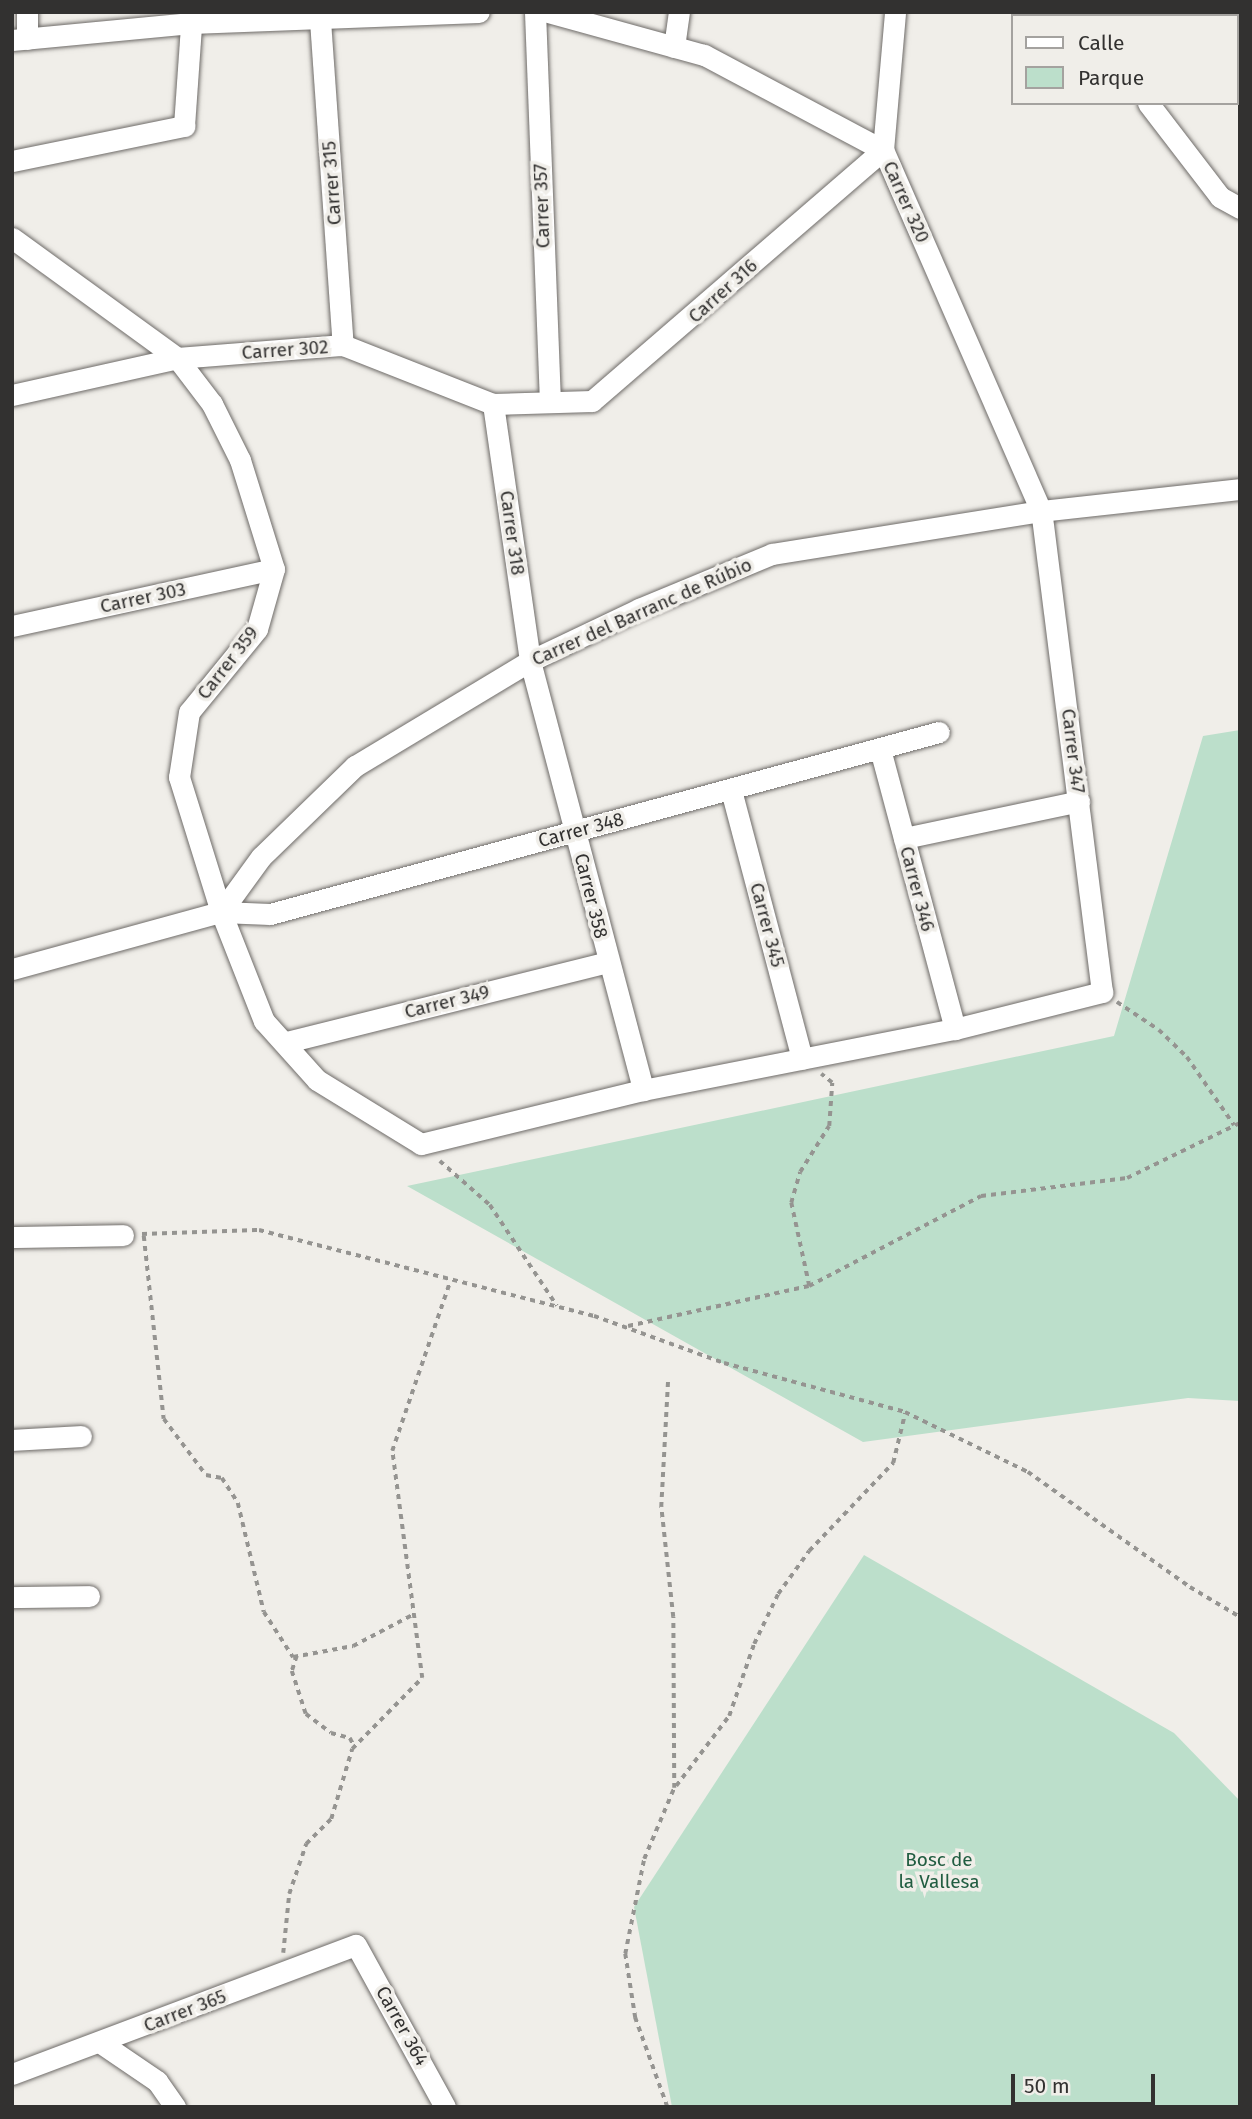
<!DOCTYPE html>
<meta charset="utf-8">
<style>
body{margin:0}
#map{position:relative;width:1252px;height:2119px;overflow:hidden;background:#f0eee9;font-family:"Fira Sans",sans-serif}
div>[style]{position:absolute}
.green>*{inset:0;background:#bcdfcb}
.path>*{height:3.5px;margin-top:-1.75px;transform-origin:0;background:repeating-linear-gradient(90deg,#959491 0 5px,transparent 0 10px)}
.roads{filter:drop-shadow(0 0 2px #6e6b68) drop-shadow(0 0 2px #6e6b68)}
.minor>*{height:21px;margin:-10.5px;padding:0 10.5px;transform-origin:10.5px;border-radius:10.5px;background:#fff}
span{translate:-50% -50%;white-space:nowrap;text-align:center;line-height:1.15;-webkit-text-stroke:7px #f0eee9;paint-order:stroke}
.street-label{font-size:19px;color:#323130}
.park-label{font-size:19px;color:#215d41}
.frame{position:absolute;inset:0;border:14px solid #323130;pointer-events:none}
.legend{position:absolute;left:1011px;top:14px;width:228px;height:91px;box-sizing:border-box;background:#f0eee9;border:2px solid #a4a29f;margin:0;padding:9px 12px;list-style:none;font-size:21px;color:#323130}
.legend li{display:flex;align-items:center;gap:14px;height:35px}
.legend b{width:35px;border:2px solid #a4a29f}
.scale{position:absolute;left:1011px;top:2074px;width:144px;height:32px;box-sizing:border-box;border:4px solid #323130;border-top:0;padding-left:9px;font-size:21px;line-height:24px;white-space:nowrap;color:#323130;-webkit-text-stroke:5px #f0eee9;paint-order:stroke}
</style>
<div id="map">
<div class="green">
<div style="clip-path:polygon(1240px 730px,1240px 1401px,1188px 1398px,863px 1442px,407px 1186px,1114px 1036px,1203px 736px)"></div>
<div style="clip-path:polygon(864px 1555px,1174px 1733px,1240px 1801px,1240px 2107px,672px 2107px,634px 1907px)"></div>
</div>
<div class="path">
<div style="left:1117px;top:1002px;width:50px;rotate:33.7deg"></div>
<div style="left:1159px;top:1030px;width:39px;rotate:44deg"></div>
<div style="left:1187px;top:1057px;width:83px;rotate:55.3deg"></div>
<div style="left:440px;top:1161px;width:67px;rotate:41.3deg"></div>
<div style="left:490px;top:1205px;width:121px;rotate:56.4deg"></div>
<div style="left:142px;top:1234px;width:117px;rotate:-2deg"></div>
<div style="left:259px;top:1230px;width:346px;rotate:14.4deg"></div>
<div style="left:594px;top:1316px;width:138px;rotate:19.9deg"></div>
<div style="left:724px;top:1363px;width:188px;rotate:15.1deg"></div>
<div style="left:905px;top:1412px;width:137px;rotate:26deg"></div>
<div style="left:1028px;top:1472px;width:199px;rotate:35.4deg"></div>
<div style="left:1190px;top:1587px;width:58px;rotate:31deg"></div>
<div style="left:144px;top:1236px;width:184px;rotate:83.8deg"></div>
<div style="left:164px;top:1419px;width:70px;rotate:53.1deg"></div>
<div style="left:206px;top:1475px;width:16px;rotate:11deg"></div>
<div style="left:222px;top:1478px;width:30px;rotate:57deg"></div>
<div style="left:238px;top:1503px;width:112px;rotate:76.6deg"></div>
<div style="left:264px;top:1612px;width:54px;rotate:57.2deg"></div>
<div style="left:293px;top:1657px;width:61px;rotate:-10.4deg"></div>
<div style="left:353px;top:1646px;width:69px;rotate:-27.7deg"></div>
<div style="left:809px;top:1286px;width:85px;rotate:-102.2deg"></div>
<div style="left:791px;top:1203px;width:32px;rotate:-74deg"></div>
<div style="left:800px;top:1172px;width:54px;rotate:-57.8deg"></div>
<div style="left:829px;top:1126px;width:43px;rotate:-86deg"></div>
<div style="left:832px;top:1083px;width:14px;rotate:-141deg"></div>
<div style="left:628px;top:1326px;width:185px;rotate:-12.5deg"></div>
<div style="left:809px;top:1286px;width:194px;rotate:-27.6deg"></div>
<div style="left:981px;top:1196px;width:147px;rotate:-7deg"></div>
<div style="left:1127px;top:1178px;width:126px;rotate:-26deg"></div>
<div style="left:297px;top:1656px;width:16px;rotate:108deg"></div>
<div style="left:292px;top:1671px;width:45px;rotate:72deg"></div>
<div style="left:306px;top:1714px;width:31px;rotate:37deg"></div>
<div style="left:331px;top:1733px;width:20px;rotate:15deg"></div>
<div style="left:350px;top:1738px;width:9px;rotate:63deg"></div>
<div style="left:676px;top:1786px;width:88px;rotate:-52.9deg"></div>
<div style="left:729px;top:1716px;width:76px;rotate:-70.9deg"></div>
<div style="left:754px;top:1644px;width:55px;rotate:-64.4deg"></div>
<div style="left:778px;top:1594px;width:53px;rotate:-54.2deg"></div>
<div style="left:809px;top:1551px;width:122px;rotate:-46.3deg"></div>
<div style="left:893px;top:1463px;width:51px;rotate:-76.5deg"></div>
<div style="left:283px;top:1953px;width:59px;rotate:-84.2deg"></div>
<div style="left:289px;top:1894px;width:53px;rotate:-71.2deg"></div>
<div style="left:306px;top:1844px;width:35px;rotate:-45deg"></div>
<div style="left:331px;top:1819px;width:73px;rotate:-73.3deg"></div>
<div style="left:352px;top:1749px;width:100px;rotate:-45.4deg"></div>
<div style="left:422px;top:1678px;width:229px;rotate:-97.5deg"></div>
<div style="left:392px;top:1451px;width:179px;rotate:-71.1deg"></div>
<div style="left:667px;top:2107px;width:95px;rotate:-109.8deg"></div>
<div style="left:635px;top:2018px;width:65px;rotate:-98.9deg"></div>
<div style="left:625px;top:1954px;width:97px;rotate:-78.7deg"></div>
<div style="left:644px;top:1859px;width:77px;rotate:-67.1deg"></div>
<div style="left:674px;top:1788px;width:171px;rotate:-90.3deg"></div>
<div style="left:673px;top:1617px;width:111px;rotate:-96.2deg"></div>
<div style="left:661px;top:1507px;width:128px;rotate:-86.9deg"></div>
</div>
<div class="roads">
<div class="minor">
<div style="left:535px;top:12px;width:387px;rotate:87.8deg"></div>
<div style="left:1079px;top:12px;width:5px;rotate:53deg"></div>
<div style="left:320px;top:20px;width:326px;rotate:86deg"></div>
<div style="left:27px;top:39px;width:27px;rotate:-90deg"></div>
<div style="left:12px;top:40px;width:180px;rotate:-5.4deg"></div>
<div style="left:191px;top:23px;width:288px;rotate:-2.2deg"></div>
<div style="left:674px;top:47px;width:35px;rotate:-82deg"></div>
<div style="left:1148px;top:103px;width:118px;rotate:52.5deg"></div>
<div style="left:1220px;top:197px;width:23px;rotate:29deg"></div>
<div style="left:12px;top:161px;width:176px;rotate:-11.5deg"></div>
<div style="left:184px;top:126px;width:114px;rotate:-86deg"></div>
<div style="left:12px;top:238px;width:204px;rotate:36deg"></div>
<div style="left:177px;top:358px;width:58px;rotate:52.7deg"></div>
<div style="left:212px;top:404px;width:63px;rotate:63.4deg"></div>
<div style="left:240px;top:460px;width:114px;rotate:72.7deg"></div>
<div style="left:274px;top:569px;width:62px;rotate:105.8deg"></div>
<div style="left:257px;top:629px;width:107px;rotate:129.3deg"></div>
<div style="left:189px;top:712px;width:66px;rotate:98.7deg"></div>
<div style="left:179px;top:777px;width:141px;rotate:72.7deg"></div>
<div style="left:221px;top:912px;width:117px;rotate:68.5deg"></div>
<div style="left:264px;top:1021px;width:79px;rotate:48.1deg"></div>
<div style="left:317px;top:1080px;width:122px;rotate:31.6deg"></div>
<div style="left:421px;top:1144px;width:228px;rotate:-13.7deg"></div>
<div style="left:643px;top:1090px;width:318px;rotate:-11.1deg"></div>
<div style="left:955px;top:1029px;width:152px;rotate:-14.1deg"></div>
<div style="left:1102px;top:992px;width:485px;rotate:-97.2deg"></div>
<div style="left:1041px;top:511px;width:394px;rotate:-113.6deg"></div>
<div style="left:883px;top:150px;width:203px;rotate:-152deg"></div>
<div style="left:704px;top:55px;width:162px;rotate:-164.6deg"></div>
<div style="left:12px;top:395px;width:169px;rotate:-12.6deg"></div>
<div style="left:177px;top:358px;width:167px;rotate:-4.5deg"></div>
<div style="left:343px;top:345px;width:161px;rotate:21.5deg"></div>
<div style="left:493px;top:404px;width:99px;rotate:-1.7deg"></div>
<div style="left:592px;top:401px;width:384px;rotate:-40.8deg"></div>
<div style="left:883px;top:150px;width:139px;rotate:-85deg"></div>
<div style="left:493px;top:404px;width:260px;rotate:81.8deg"></div>
<div style="left:530px;top:661px;width:444px;rotate:75.2deg"></div>
<div style="left:12px;top:626px;width:268px;rotate:-12.3deg"></div>
<div style="left:880px;top:749px;width:290px;rotate:75deg"></div>
<div style="left:731px;top:790px;width:278px;rotate:75.2deg"></div>
<div style="left:904px;top:838px;width:179px;rotate:-11.9deg"></div>
<div style="left:221px;top:912px;width:49px;rotate:2.3deg"></div>
<div style="left:270px;top:914px;width:693px;rotate:-15.22deg"></div>
<div style="left:12px;top:969px;width:217px;rotate:-15.3deg"></div>
<div style="left:221px;top:912px;width:68px;rotate:-54deg"></div>
<div style="left:261px;top:857px;width:131px;rotate:-44.1deg"></div>
<div style="left:355px;top:766px;width:204px;rotate:-31deg"></div>
<div style="left:530px;top:661px;width:121px;rotate:-25.5deg"></div>
<div style="left:639px;top:609px;width:144px;rotate:-22.5deg"></div>
<div style="left:772px;top:554px;width:272px;rotate:-9.1deg"></div>
<div style="left:1041px;top:511px;width:200px;rotate:-6.3deg"></div>
<div style="left:287px;top:1042px;width:330px;rotate:-14deg"></div>
<div style="left:12px;top:1237px;width:111px;rotate:-1deg"></div>
<div style="left:12px;top:1440px;width:69px;rotate:-3.3deg"></div>
<div style="left:12px;top:1597px;width:77px;rotate:-0.7deg"></div>
<div style="left:101px;top:2043px;width:68px;rotate:34.2deg"></div>
<div style="left:157px;top:2081px;width:32px;rotate:55deg"></div>
<div style="left:12px;top:2074px;width:367px;rotate:-20.6deg"></div>
<div style="left:356px;top:1945px;width:185px;rotate:61.2deg"></div>
</div>
</div>
<div class="street-label">
<span style="left:332px;top:183px;rotate:-94deg">Carrer 315</span>
<span style="left:906px;top:202px;rotate:66deg">Carrer 320</span>
<span style="left:542px;top:206px;rotate:-92deg">Carrer 357</span>
<span style="left:723px;top:291px;rotate:-42deg">Carrer 316</span>
<span style="left:285px;top:350px;rotate:-4deg">Carrer 302</span>
<span style="left:512px;top:533px;rotate:82deg">Carrer 318</span>
<span style="left:143px;top:598px;rotate:-12deg">Carrer 303</span>
<span style="left:642px;top:612px;rotate:-24deg">Carrer del Barranc de Rúbio</span>
<span style="left:228px;top:663px;rotate:-52deg">Carrer 359</span>
<span style="left:1073px;top:751px;rotate:83deg">Carrer 347</span>
<span style="left:581px;top:830px;rotate:-15deg">Carrer 348</span>
<span style="left:917px;top:889px;rotate:75deg">Carrer 346</span>
<span style="left:591px;top:896px;rotate:76deg">Carrer 358</span>
<span style="left:767px;top:925px;rotate:75deg">Carrer 345</span>
<span style="left:447px;top:1002px;rotate:-14deg">Carrer 349</span>
<span style="left:185px;top:2011px;rotate:-21deg">Carrer 365</span>
<span style="left:402px;top:2026px;rotate:61deg">Carrer 364</span>
</div>
<div class="park-label">
<span style="left:939px;top:1871px">Bosc de<br>la Vallesa</span>
</div>
<div class="frame"></div>
<ul class="legend">
<li><b style="height:9px;background:#fff"></b>Calle</li>
<li><b style="height:19px;background:#bcdfcb"></b>Parque</li>
</ul>
<div class="scale">50 m</div>
</div>
